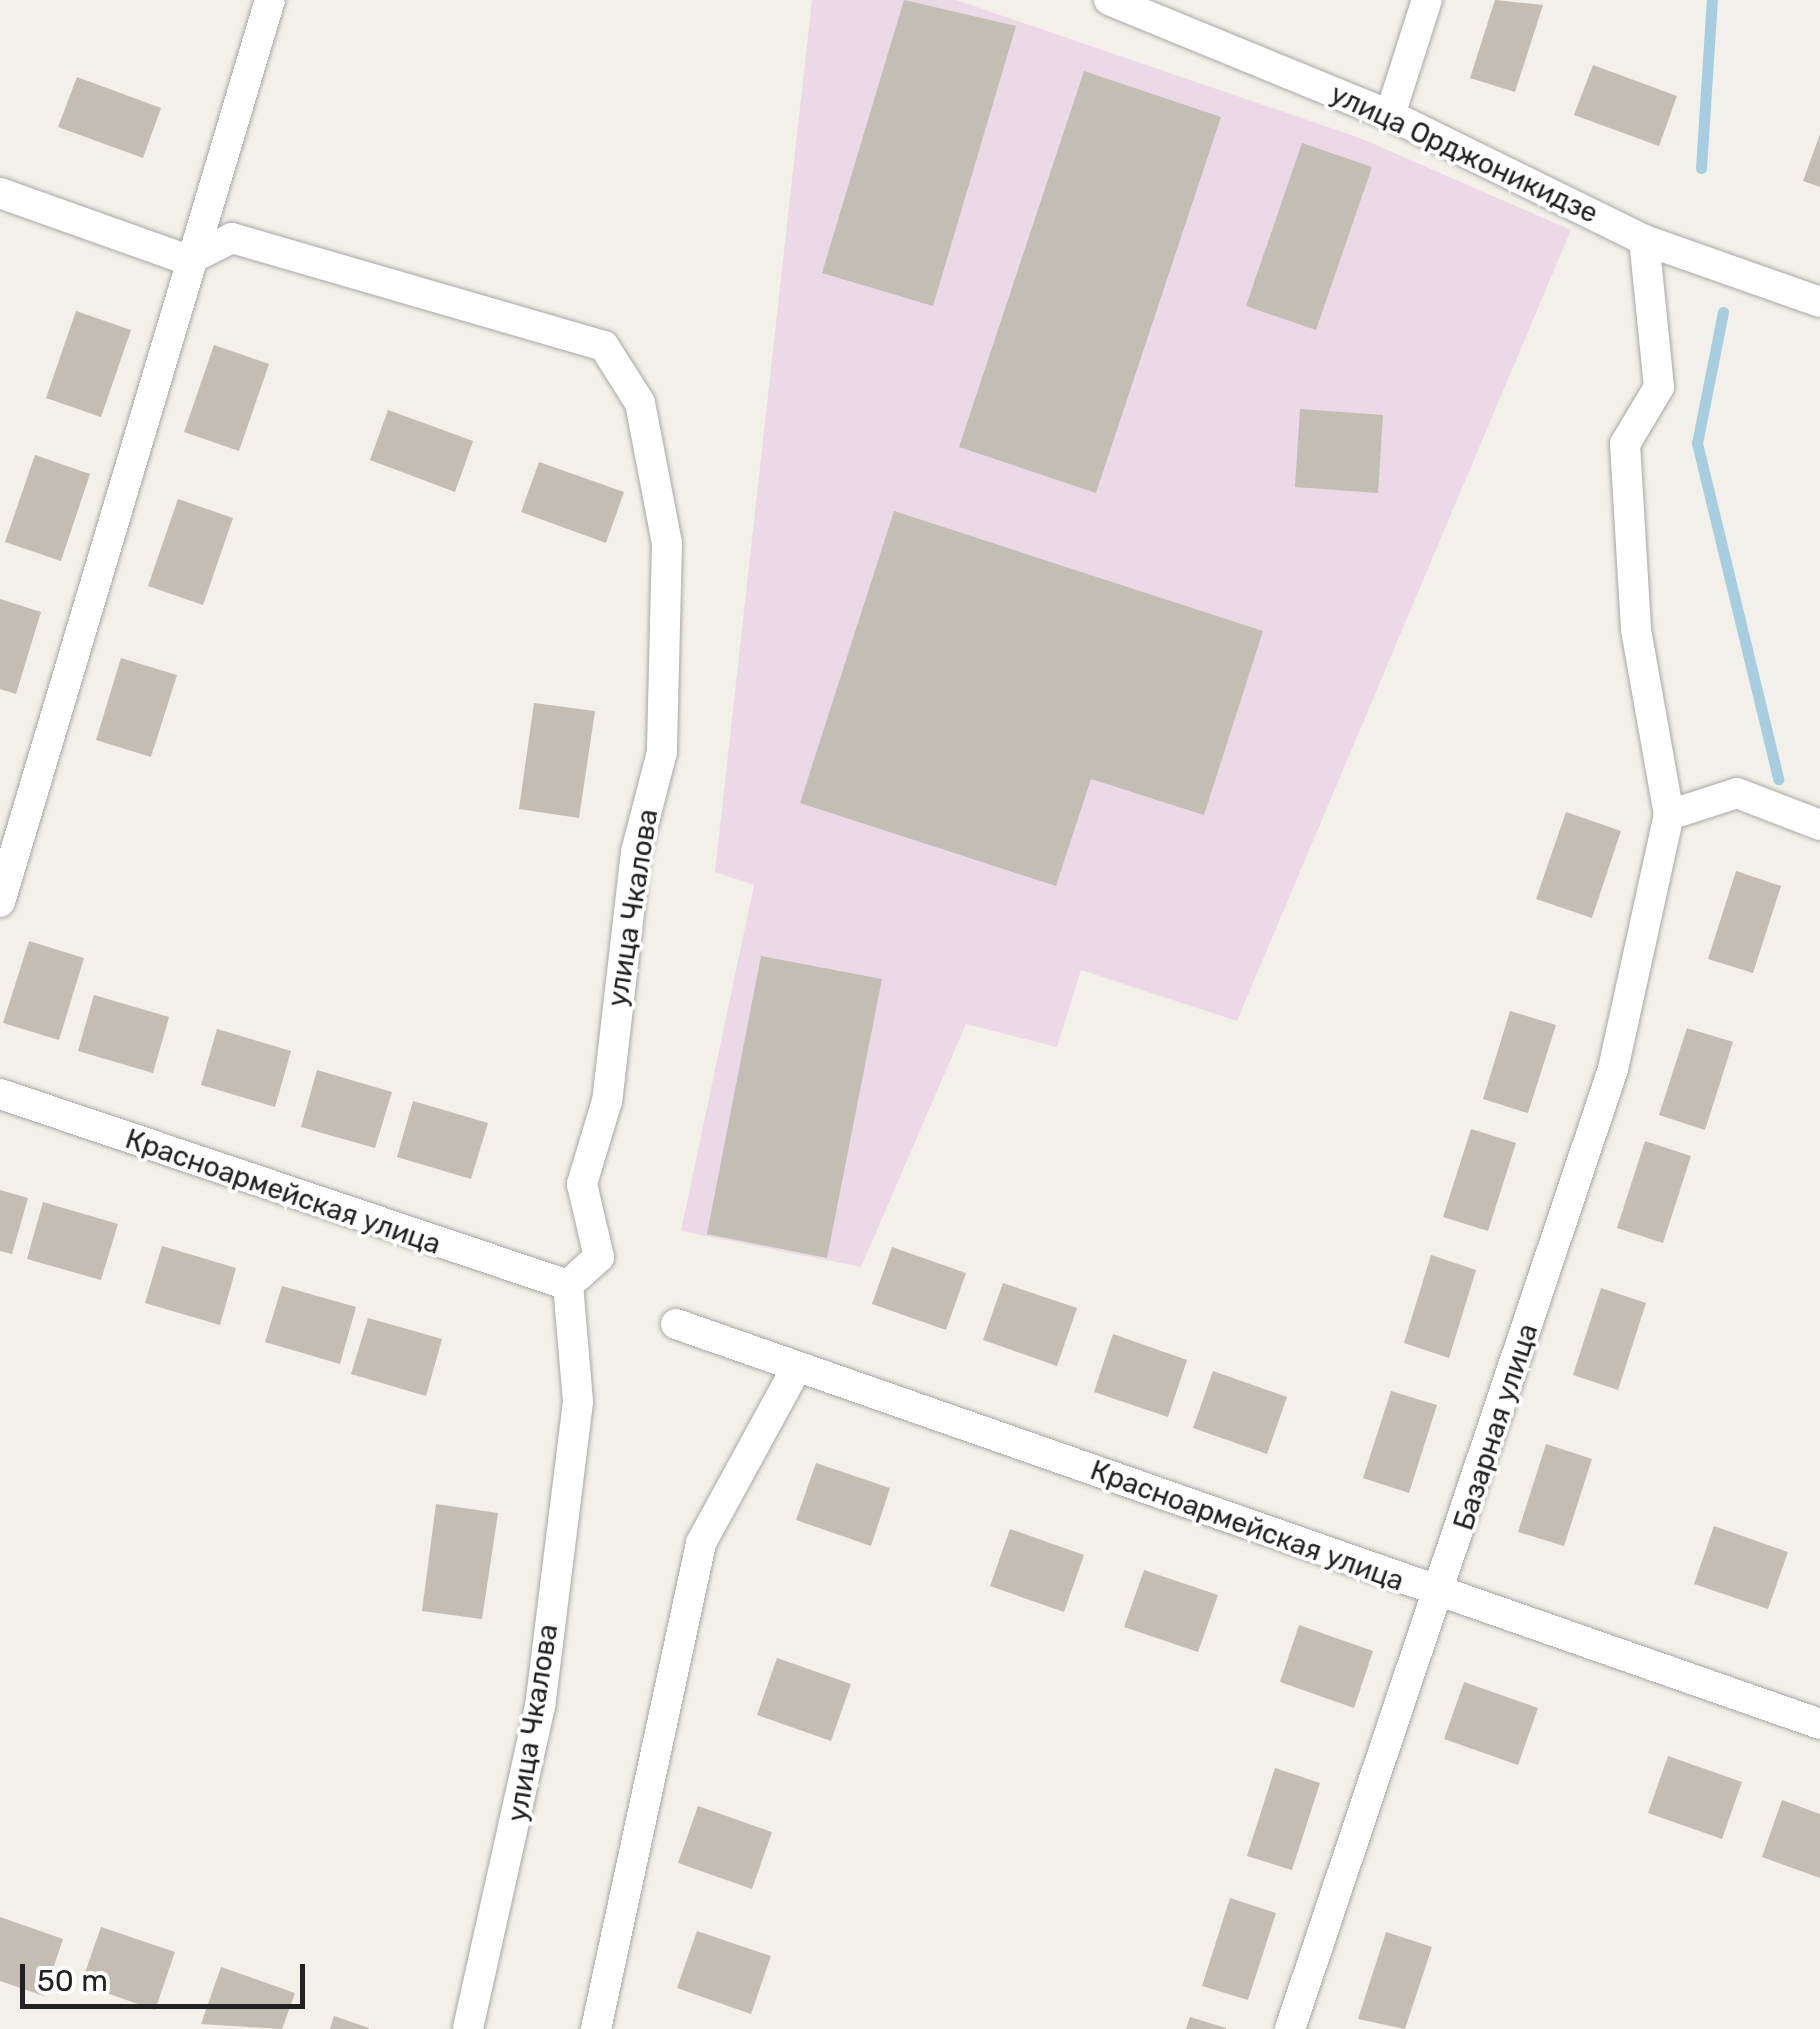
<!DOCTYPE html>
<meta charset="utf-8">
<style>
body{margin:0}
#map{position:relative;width:1820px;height:2029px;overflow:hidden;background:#f2f0e8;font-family:Rubik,sans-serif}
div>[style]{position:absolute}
.industrial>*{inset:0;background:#ebdae6}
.stream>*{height:11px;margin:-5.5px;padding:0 5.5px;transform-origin:5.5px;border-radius:5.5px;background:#a7cde1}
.building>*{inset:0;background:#c3bdb4}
.roads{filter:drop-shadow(0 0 2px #a8a8a8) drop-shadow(0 0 2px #a8a8a8)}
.street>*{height:30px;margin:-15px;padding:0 15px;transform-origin:15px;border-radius:15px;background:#fff}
span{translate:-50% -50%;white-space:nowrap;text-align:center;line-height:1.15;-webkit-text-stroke:8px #fff;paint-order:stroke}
.street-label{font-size:28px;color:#212121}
.scale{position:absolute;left:20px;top:1964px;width:285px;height:45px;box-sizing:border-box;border:5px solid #212121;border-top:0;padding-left:12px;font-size:30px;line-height:35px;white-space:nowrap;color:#212121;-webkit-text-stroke:8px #fff;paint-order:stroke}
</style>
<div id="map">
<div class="industrial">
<div style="clip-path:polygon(812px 0,956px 0,1360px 138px,1571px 230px,1237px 1021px,1081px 970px,1057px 1047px,966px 1024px,861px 1267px,681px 1231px,754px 885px,715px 872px)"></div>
</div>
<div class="stream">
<div style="left:1701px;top:168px;width:168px;rotate:-86.3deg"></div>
<div style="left:1723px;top:312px;width:134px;rotate:101.2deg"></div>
<div style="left:1697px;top:443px;width:346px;rotate:76.4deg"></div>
</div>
<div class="building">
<div style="clip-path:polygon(904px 0,1016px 26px,933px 306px,822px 273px)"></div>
<div style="clip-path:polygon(1495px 0,1543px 5px,1515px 92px,1470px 78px)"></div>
<div style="clip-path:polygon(1593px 65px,1677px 96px,1659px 146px,1574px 115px)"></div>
<div style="clip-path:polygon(1084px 71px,1221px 117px,1096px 493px,959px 447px)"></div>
<div style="clip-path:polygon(77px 77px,161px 108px,143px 158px,58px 127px)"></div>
<div style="clip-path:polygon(1820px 134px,1820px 187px,1803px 181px)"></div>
<div style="clip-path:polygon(1302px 143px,1372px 167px,1316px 330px,1246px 306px)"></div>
<div style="clip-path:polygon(76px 311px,131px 330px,101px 417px,46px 398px)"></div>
<div style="clip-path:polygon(214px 345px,269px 364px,239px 451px,184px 432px)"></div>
<div style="clip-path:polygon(1300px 409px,1383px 415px,1378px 493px,1295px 487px)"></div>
<div style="clip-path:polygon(388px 410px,473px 441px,455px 492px,370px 460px)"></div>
<div style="clip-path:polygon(35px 455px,90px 474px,61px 561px,5px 542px)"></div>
<div style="clip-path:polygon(539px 462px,624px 492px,606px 543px,521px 512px)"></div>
<div style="clip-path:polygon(178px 499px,233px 518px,203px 605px,148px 586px)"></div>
<div style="clip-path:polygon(894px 511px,1263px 631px,1204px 815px,1091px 779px,1056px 886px,800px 803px)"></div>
<div style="clip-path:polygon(0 599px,41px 612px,16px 694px,0 689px)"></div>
<div style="clip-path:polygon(121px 658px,177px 675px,151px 757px,96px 740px)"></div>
<div style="clip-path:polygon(534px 703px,595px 711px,579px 818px,519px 809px)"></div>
<div style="clip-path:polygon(1566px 812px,1621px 831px,1592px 918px,1536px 899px)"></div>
<div style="clip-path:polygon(1736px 871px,1781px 886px,1753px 973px,1708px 959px)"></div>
<div style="clip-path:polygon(29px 941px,84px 958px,59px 1040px,3px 1023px)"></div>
<div style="clip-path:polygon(761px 956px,882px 979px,827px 1258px,707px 1234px)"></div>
<div style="clip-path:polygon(94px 995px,169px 1017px,153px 1073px,78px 1051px)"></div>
<div style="clip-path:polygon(1510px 1011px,1556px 1025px,1528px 1113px,1483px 1099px)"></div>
<div style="clip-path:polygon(1687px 1028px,1733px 1042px,1705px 1130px,1659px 1115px)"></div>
<div style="clip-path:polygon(217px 1029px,291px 1051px,275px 1107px,201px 1085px)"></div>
<div style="clip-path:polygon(317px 1070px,392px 1092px,375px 1148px,301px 1127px)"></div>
<div style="clip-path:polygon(413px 1101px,488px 1123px,471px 1179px,397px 1157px)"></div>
<div style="clip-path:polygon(1471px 1129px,1516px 1143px,1488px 1231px,1443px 1217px)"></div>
<div style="clip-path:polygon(1645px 1141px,1691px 1156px,1663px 1243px,1617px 1228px)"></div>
<div style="clip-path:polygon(0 1190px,28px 1198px,12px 1254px,0 1251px)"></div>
<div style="clip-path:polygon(43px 1202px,118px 1224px,101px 1280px,27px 1259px)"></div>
<div style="clip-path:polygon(162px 1246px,236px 1268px,220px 1325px,145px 1303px)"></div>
<div style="clip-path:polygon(892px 1247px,966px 1273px,946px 1330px,872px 1304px)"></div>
<div style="clip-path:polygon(1431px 1255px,1476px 1270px,1449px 1358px,1404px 1343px)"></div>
<div style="clip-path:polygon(1003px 1283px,1077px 1308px,1057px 1366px,983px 1340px)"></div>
<div style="clip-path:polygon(282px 1286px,356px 1307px,340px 1364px,265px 1342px)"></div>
<div style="clip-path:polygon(1601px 1288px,1646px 1303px,1618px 1390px,1573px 1375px)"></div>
<div style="clip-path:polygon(368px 1318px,442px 1339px,426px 1396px,351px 1374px)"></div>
<div style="clip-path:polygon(1113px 1334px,1187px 1360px,1168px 1417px,1094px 1392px)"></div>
<div style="clip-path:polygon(1213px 1371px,1287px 1397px,1267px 1454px,1193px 1428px)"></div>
<div style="clip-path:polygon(1391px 1391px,1437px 1405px,1409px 1493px,1363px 1478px)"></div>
<div style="clip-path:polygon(1546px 1444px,1592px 1459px,1564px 1546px,1518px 1532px)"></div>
<div style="clip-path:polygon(816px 1463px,890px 1488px,871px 1546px,796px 1520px)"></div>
<div style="clip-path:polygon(436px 1504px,498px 1513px,482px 1619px,422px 1611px)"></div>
<div style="clip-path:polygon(1714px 1526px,1788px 1552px,1768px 1609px,1694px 1584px)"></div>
<div style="clip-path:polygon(1010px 1529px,1084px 1555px,1064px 1612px,990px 1586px)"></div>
<div style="clip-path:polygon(1144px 1570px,1218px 1595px,1198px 1652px,1124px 1627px)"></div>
<div style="clip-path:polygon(1299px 1625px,1373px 1651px,1354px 1708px,1280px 1682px)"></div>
<div style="clip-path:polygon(777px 1658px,851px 1684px,831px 1741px,757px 1715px)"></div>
<div style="clip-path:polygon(1464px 1682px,1538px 1708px,1518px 1765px,1444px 1739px)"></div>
<div style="clip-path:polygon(1668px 1756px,1742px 1782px,1722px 1839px,1648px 1813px)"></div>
<div style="clip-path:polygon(1275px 1768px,1320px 1783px,1292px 1870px,1247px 1856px)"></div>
<div style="clip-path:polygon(1782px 1800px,1820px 1814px,1820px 1878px,1762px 1857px)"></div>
<div style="clip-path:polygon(698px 1806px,772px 1832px,752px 1889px,678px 1863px)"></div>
<div style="clip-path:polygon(1230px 1898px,1276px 1913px,1248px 2000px,1202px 1986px)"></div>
<div style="clip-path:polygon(0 1917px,63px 1939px,44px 1996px,0 1981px)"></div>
<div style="clip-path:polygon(101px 1927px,175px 1952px,155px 2010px,81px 1984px)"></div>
<div style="clip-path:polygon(697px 1931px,771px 1956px,751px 2014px,677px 1988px)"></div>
<div style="clip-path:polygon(1386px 1932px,1432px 1947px,1405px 2029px,1358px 2019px)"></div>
<div style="clip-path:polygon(221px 1967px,295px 1993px,282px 2029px,201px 2024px)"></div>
<div style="clip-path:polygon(334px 2016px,369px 2028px,369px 2029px,330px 2029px)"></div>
<div style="clip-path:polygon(1190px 2017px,1226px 2028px,1226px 2029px,1186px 2029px)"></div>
</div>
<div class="roads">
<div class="street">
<div style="left:1109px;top:0;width:304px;rotate:22.3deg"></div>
<div style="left:1390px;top:115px;width:283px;rotate:26.2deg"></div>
<div style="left:1644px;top:240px;width:187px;rotate:19.4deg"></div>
<div style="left:1390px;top:115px;width:121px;rotate:-72.2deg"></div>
<div style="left:0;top:193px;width:200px;rotate:19.6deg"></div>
<div style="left:188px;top:260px;width:49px;rotate:-26.6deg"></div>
<div style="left:232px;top:238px;width:387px;rotate:16.2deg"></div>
<div style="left:604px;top:346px;width:67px;rotate:57.7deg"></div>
<div style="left:640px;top:403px;width:143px;rotate:79.1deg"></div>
<div style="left:667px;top:543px;width:209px;rotate:91.4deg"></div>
<div style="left:662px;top:752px;width:103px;rotate:104.6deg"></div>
<div style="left:636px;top:852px;width:251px;rotate:96.6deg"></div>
<div style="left:607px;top:1101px;width:87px;rotate:106.8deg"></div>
<div style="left:582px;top:1184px;width:75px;rotate:76.9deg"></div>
<div style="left:599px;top:1257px;width:42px;rotate:137.9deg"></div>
<div style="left:568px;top:1285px;width:117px;rotate:85.1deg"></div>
<div style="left:578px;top:1402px;width:306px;rotate:97.1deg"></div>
<div style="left:540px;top:1706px;width:331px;rotate:102.6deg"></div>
<div style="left:1669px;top:815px;width:71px;rotate:-17.9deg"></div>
<div style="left:1737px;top:793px;width:89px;rotate:21.1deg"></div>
<div style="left:0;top:902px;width:942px;rotate:-73.34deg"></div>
<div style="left:0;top:1094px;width:599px;rotate:18.59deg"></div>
<div style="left:676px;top:1324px;width:1212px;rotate:19.27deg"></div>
<div style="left:596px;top:2029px;width:497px;rotate:-77.8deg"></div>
<div style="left:701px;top:1543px;width:200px;rotate:-61.4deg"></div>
<div style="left:1290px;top:2029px;width:1013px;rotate:-71.4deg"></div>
<div style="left:1613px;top:1069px;width:260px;rotate:-77.6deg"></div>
<div style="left:1669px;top:815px;width:189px;rotate:-100.1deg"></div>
<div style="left:1636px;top:629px;width:185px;rotate:-93.4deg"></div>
<div style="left:1625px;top:444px;width:66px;rotate:-59.2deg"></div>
<div style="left:1659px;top:387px;width:148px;rotate:-95.8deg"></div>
</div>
</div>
<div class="street-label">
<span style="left:1464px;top:154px;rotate:25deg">улица Орджоникидзе</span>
<span style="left:633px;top:908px;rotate:-81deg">улица Чкалова</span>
<span style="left:283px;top:1192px;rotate:19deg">Красноармейская улица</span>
<span style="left:1496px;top:1427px;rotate:-72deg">Базарная улица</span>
<span style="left:1247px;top:1526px;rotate:20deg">Красноармейская улица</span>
<span style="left:533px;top:1723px;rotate:-81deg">улица Чкалова</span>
</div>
<div class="scale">50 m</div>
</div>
